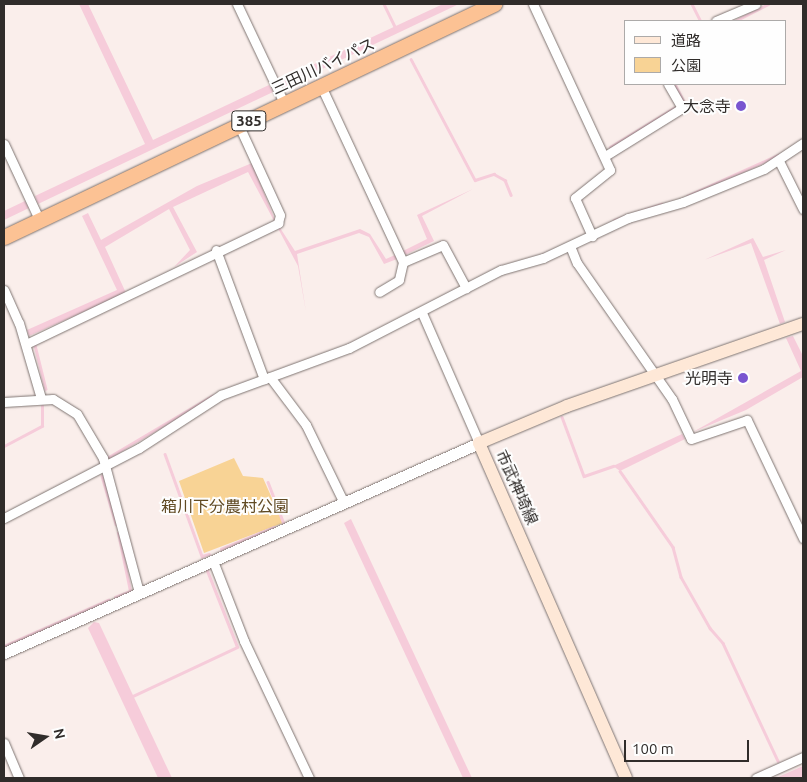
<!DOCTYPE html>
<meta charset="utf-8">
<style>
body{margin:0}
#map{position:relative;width:807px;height:782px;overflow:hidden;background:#faeeeb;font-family:Ubuntu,"Noto Sans JP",sans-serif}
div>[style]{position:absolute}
.green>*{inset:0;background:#f8d395}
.water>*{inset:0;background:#f6ccda}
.stream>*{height:2.5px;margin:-1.25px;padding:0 1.25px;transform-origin:1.25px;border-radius:1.25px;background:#f6ccda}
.roads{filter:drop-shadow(0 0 1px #7f7572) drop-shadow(0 0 1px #7f7572)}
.minor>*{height:9px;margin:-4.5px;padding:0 4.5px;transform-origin:4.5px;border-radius:4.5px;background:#fff}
.tertiary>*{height:11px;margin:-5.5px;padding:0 5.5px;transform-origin:5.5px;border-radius:5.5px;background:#fff}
.secondary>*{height:12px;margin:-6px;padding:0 6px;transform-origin:6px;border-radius:6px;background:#fee8d7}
.trunk>*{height:15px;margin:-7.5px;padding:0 7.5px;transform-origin:7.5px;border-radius:7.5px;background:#fcc294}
.dots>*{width:14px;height:14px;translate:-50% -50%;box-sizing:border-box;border:2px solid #fefefe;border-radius:50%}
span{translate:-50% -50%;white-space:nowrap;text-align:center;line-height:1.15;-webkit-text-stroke:4px #fefefe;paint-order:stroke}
.shield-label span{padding:1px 4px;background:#fefefe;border:1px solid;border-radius:4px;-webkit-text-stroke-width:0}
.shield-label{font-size:15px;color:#302c2a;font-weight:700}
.street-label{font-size:16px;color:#302c2a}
.poi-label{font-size:16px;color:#302c2a}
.right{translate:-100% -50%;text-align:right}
.park-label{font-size:16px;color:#604a23}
.frame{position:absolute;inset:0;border:5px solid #302c2a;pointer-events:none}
.legend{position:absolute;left:624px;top:20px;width:162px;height:65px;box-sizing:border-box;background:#fefefe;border:1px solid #acaaa9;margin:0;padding:6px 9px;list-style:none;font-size:15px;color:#302c2a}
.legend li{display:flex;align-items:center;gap:10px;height:25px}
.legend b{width:25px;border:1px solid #acaaa9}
.north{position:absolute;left:20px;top:712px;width:50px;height:50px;-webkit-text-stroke:4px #fefefe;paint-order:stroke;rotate:77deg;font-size:14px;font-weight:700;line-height:20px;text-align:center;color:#302c2a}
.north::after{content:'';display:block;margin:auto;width:18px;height:22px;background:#302c2a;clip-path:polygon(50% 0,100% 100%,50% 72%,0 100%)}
.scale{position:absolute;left:624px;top:740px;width:125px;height:22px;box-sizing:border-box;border:2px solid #302c2a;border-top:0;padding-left:6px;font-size:15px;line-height:18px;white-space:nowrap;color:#302c2a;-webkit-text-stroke:4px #fefefe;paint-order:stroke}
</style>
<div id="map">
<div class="green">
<div style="clip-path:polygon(234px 458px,243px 476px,263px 478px,283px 523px,204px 553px,179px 481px)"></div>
</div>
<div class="water">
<div style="clip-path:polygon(79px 4px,88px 4px,153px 140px,269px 85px,273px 92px,38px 204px,35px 196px,145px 144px)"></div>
<div style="clip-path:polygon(443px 4px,459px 4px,282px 88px,278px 81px)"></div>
<div style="clip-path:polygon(252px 163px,275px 220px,295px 251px,360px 229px,370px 234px,386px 259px,395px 255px,397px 259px,384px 264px,369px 237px,359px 233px,297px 254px,306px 312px,298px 266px,248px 172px,173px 207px,197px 252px,174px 267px,190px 250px,169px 209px,105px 247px,126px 293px,29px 336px,27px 330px,117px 290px,82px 216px,88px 213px,101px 240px,197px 186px)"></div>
<div style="clip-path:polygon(473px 189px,422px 216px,434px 241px,405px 255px,403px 251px,427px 239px,417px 215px)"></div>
<div style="clip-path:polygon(25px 201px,29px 208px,4px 220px,4px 211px)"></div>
<div style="clip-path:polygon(753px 238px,763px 257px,786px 250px,764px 260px,785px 322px,780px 324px,751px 243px,704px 260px)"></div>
<div style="clip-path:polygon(793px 336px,803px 356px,803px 377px,746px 410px,693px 432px,801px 371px,786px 338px)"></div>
<div style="clip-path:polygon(682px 434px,685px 439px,620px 471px,613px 466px)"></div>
<div style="clip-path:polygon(351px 519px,472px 778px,463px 778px,344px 523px)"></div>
<div style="clip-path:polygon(94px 622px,99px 623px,172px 778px,158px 778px,88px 628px)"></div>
<div style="clip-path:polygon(803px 766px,803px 778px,776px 778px)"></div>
</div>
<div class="stream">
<div style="left:384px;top:4px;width:28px;rotate:64deg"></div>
<div style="left:692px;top:4px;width:18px;rotate:63deg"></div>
<div style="left:735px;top:21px;width:37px;rotate:-27deg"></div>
<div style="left:411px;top:59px;width:137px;rotate:62.1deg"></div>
<div style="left:475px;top:180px;width:20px;rotate:-18deg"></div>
<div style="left:494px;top:174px;width:13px;rotate:29deg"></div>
<div style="left:505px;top:180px;width:16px;rotate:68deg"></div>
<div style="left:675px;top:84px;width:28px;rotate:63deg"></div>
<div style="left:610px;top:147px;width:75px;rotate:-31.4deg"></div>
<div style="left:687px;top:196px;width:100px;rotate:-24.3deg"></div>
<div style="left:614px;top:220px;width:50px;rotate:-18.8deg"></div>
<div style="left:35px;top:345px;width:45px;rotate:76deg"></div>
<div style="left:562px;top:417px;width:63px;rotate:69.6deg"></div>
<div style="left:584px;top:476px;width:31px;rotate:-19deg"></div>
<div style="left:4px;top:446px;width:43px;rotate:-27.8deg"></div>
<div style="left:42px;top:426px;width:20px;rotate:-90deg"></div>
<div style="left:165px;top:454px;width:109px;rotate:70.1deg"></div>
<div style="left:202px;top:556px;width:7px;rotate:-16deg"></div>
<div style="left:107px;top:458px;width:122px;rotate:-30.6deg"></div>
<div style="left:620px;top:471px;width:93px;rotate:55.1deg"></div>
<div style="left:673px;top:547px;width:31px;rotate:75deg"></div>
<div style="left:681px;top:577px;width:59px;rotate:60.4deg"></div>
<div style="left:710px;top:628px;width:20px;rotate:49deg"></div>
<div style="left:723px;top:643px;width:130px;rotate:65deg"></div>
<div style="left:102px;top:476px;width:50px;rotate:73.7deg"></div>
<div style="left:268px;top:482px;width:45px;rotate:69.1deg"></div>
<div style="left:221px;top:549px;width:57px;rotate:-22.5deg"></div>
<div style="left:115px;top:597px;width:16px;rotate:-22deg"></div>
<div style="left:130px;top:591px;width:59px;rotate:-101.7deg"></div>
<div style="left:4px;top:646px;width:114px;rotate:-23.9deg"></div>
<div style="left:133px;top:696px;width:115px;rotate:-25.2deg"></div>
<div style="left:237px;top:647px;width:82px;rotate:-111.5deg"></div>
</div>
<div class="roads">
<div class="minor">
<div style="left:237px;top:4px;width:110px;rotate:64.6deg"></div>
<div style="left:533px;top:4px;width:183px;rotate:65.1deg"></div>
<div style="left:610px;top:170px;width:45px;rotate:141.3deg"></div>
<div style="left:575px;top:198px;width:42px;rotate:65.9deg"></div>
<div style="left:716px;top:21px;width:43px;rotate:-23deg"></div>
<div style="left:321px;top:86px;width:194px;rotate:65deg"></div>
<div style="left:403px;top:262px;width:18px;rotate:103deg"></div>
<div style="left:399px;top:280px;width:23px;rotate:149deg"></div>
<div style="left:4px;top:144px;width:83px;rotate:65deg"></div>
<div style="left:605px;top:156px;width:91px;rotate:-31.9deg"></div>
<div style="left:682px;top:108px;width:28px;rotate:-120deg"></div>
<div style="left:779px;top:161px;width:54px;rotate:63.4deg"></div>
<div style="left:570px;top:246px;width:18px;rotate:68deg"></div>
<div style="left:577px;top:263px;width:166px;rotate:55.1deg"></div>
<div style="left:672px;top:399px;width:44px;rotate:64.6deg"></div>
<div style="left:691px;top:439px;width:59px;rotate:-18.7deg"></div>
<div style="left:747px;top:420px;width:131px;rotate:64.6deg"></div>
<div style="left:216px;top:250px;width:138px;rotate:69.6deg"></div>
<div style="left:403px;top:262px;width:43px;rotate:-23deg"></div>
<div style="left:443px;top:245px;width:49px;rotate:61.9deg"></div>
<div style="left:4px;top:290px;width:36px;rotate:66deg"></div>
<div style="left:19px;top:323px;width:78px;rotate:73.7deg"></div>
<div style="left:422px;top:313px;width:142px;rotate:66.3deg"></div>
<div style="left:26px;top:344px;width:280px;rotate:-25.6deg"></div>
<div style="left:278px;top:223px;width:8px;rotate:-76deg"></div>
<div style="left:280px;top:215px;width:98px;rotate:-114.7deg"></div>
<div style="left:270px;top:377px;width:60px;rotate:53.1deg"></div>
<div style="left:306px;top:425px;width:87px;rotate:64deg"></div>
<div style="left:4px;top:402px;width:49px;rotate:-3.5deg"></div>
<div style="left:53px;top:399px;width:28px;rotate:32deg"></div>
<div style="left:77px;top:414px;width:51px;rotate:59.4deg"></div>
<div style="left:103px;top:458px;width:139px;rotate:75deg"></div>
<div style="left:4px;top:518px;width:152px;rotate:-27.4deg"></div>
<div style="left:139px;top:448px;width:98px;rotate:-32.9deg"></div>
<div style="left:221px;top:395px;width:136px;rotate:-20.2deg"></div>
<div style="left:349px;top:348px;width:171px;rotate:-27.2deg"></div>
<div style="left:501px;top:270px;width:44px;rotate:-15.9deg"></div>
<div style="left:543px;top:258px;width:94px;rotate:-25.2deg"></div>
<div style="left:628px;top:218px;width:57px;rotate:-16.2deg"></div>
<div style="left:683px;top:202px;width:87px;rotate:-22.2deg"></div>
<div style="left:764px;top:169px;width:47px;rotate:-33.7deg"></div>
<div style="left:213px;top:561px;width:86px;rotate:68.8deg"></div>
<div style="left:244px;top:641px;width:152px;rotate:64.6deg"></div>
<div style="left:4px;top:743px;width:38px;rotate:67deg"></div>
<div style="left:756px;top:778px;width:51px;rotate:-24.1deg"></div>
</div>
<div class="tertiary">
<div style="left:4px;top:653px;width:519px;rotate:-23.85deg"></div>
</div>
<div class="secondary">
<div style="left:626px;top:778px;width:366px;rotate:-113.7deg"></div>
<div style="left:479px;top:443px;width:95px;rotate:-22.8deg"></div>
<div style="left:567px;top:406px;width:250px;rotate:-19.2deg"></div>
</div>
<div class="trunk">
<div style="left:4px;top:237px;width:543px;rotate:-25.43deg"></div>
</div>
</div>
<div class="dots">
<div style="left:741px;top:106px;background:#7956d0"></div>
<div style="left:743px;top:378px;background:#7956d0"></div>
</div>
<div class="shield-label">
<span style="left:249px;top:121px">385</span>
</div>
<div class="street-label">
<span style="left:323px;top:66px;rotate:-25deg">三田川バイパス</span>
<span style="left:517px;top:487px;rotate:66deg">市武神埼線</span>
</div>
<div class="poi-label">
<span class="right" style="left:731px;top:106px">大念寺</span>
<span class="right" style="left:733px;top:378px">光明寺</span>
</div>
<div class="park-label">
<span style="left:225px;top:506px">箱川下分農村公園</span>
</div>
<div class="frame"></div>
<ul class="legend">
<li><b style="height:6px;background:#fee8d7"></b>道路</li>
<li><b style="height:14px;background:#f8d395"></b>公園</li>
</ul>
<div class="north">N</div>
<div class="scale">100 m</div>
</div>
